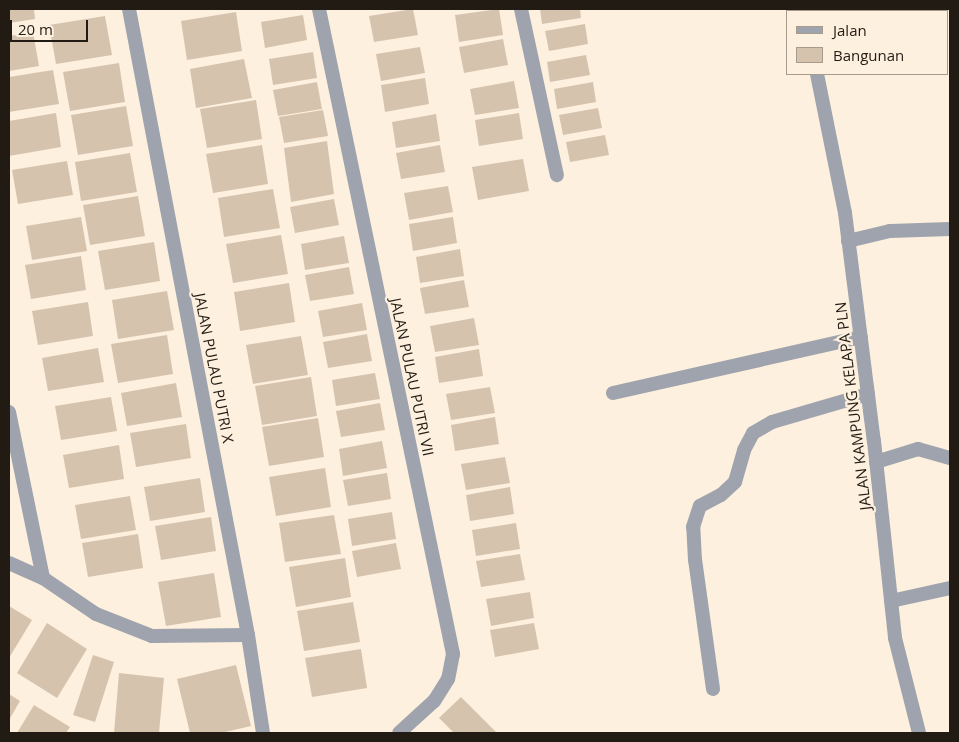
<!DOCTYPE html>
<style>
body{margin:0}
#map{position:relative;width:959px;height:742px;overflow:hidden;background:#fef0de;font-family:"Open Sans",sans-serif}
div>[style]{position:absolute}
.building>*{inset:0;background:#d5c3ae}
.service>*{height:14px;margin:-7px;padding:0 7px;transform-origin:7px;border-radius:7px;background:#9ea3ad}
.minor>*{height:14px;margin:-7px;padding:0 7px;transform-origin:7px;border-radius:7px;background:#9ea3ad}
span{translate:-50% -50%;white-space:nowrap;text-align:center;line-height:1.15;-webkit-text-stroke:4.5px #fef0de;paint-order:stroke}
.street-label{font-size:15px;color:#211b13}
.frame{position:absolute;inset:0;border:10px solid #211b13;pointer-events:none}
.legend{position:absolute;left:786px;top:10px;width:162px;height:65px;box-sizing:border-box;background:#fef0de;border:1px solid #a69b8d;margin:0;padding:6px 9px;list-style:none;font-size:15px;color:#211b13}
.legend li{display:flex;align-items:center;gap:10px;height:25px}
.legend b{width:25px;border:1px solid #a69b8d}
.scale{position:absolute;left:10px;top:20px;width:78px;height:22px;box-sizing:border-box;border:2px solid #211b13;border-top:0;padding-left:6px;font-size:15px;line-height:18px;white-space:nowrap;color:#211b13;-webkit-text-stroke:4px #fef0de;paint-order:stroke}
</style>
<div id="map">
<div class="building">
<div style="clip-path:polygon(9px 9px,34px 9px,35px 19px,9px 23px)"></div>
<div style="clip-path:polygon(413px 9px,418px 35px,374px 42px,369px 16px)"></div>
<div style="clip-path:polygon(499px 9px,503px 35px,459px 42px,455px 15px)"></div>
<div style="clip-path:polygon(540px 9px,580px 9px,581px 18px,542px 24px)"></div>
<div style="clip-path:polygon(920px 9px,946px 9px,947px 11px,921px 11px)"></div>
<div style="clip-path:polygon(236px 12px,242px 51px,187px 60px,181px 21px)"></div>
<div style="clip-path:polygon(303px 15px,307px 40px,265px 48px,261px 22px)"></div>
<div style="clip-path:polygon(105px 16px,112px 55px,56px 64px,49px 25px)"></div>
<div style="clip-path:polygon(585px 24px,588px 44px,549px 51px,545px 31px)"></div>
<div style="clip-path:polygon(33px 32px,39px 66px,9px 71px,9px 36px)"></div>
<div style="clip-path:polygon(503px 39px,508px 65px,464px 73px,459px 47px)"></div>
<div style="clip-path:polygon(420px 47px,425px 73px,381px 81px,376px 54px)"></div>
<div style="clip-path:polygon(313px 52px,317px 78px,273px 85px,269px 59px)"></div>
<div style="clip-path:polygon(586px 55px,590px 75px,550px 82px,547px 62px)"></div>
<div style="clip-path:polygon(244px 59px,252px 98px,196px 108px,190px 69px)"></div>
<div style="clip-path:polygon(119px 63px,125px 102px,70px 111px,63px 72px)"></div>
<div style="clip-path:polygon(53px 70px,59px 104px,9px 112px,9px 77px)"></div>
<div style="clip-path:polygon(425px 78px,429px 104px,385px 112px,381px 85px)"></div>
<div style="clip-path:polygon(514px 81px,519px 108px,475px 115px,470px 89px)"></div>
<div style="clip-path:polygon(317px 82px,322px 109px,278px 116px,273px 90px)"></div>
<div style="clip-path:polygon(593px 82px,596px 102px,557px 109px,554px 89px)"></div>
<div style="clip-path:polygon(256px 100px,262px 139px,207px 148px,200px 109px)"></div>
<div style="clip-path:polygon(126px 106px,133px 146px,78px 155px,71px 115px)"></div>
<div style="clip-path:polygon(598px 108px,602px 128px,563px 135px,559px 115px)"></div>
<div style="clip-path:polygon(323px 110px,328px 136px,284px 143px,279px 117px)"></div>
<div style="clip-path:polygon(56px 113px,61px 147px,9px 156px,9px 121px)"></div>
<div style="clip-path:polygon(519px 113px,523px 139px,479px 146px,475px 120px)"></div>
<div style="clip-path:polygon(436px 114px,440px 141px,396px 148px,392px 122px)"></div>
<div style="clip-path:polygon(605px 135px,609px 155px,570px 162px,566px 142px)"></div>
<div style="clip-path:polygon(327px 141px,334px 194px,291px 202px,284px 148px)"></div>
<div style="clip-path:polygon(262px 145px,268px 184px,213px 193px,206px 154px)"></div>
<div style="clip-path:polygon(440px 145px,445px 172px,401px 179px,396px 153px)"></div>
<div style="clip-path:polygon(130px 153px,137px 192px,81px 201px,75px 162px)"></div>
<div style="clip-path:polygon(523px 159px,529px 191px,478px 200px,472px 167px)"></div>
<div style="clip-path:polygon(67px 161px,73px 195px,18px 204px,12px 170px)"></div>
<div style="clip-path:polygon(448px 186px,453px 212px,409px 220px,404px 193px)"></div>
<div style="clip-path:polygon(273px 189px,280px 228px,224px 237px,218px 198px)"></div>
<div style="clip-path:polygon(138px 196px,145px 236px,90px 245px,83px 205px)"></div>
<div style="clip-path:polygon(334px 199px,339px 225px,295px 233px,290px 207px)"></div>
<div style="clip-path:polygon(81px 217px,87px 251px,32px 260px,26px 226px)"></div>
<div style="clip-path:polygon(453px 217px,457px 243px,413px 251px,409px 224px)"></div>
<div style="clip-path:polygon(281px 235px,288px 274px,233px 283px,226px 244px)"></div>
<div style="clip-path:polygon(344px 236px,349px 263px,305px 270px,301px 244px)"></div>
<div style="clip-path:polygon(154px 242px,160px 281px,105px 290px,98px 251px)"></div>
<div style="clip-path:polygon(460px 249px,464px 276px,420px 283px,416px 257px)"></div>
<div style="clip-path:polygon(81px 256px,86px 290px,31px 299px,25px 265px)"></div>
<div style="clip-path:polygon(349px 267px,354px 294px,310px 301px,305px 275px)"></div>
<div style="clip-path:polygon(464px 280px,469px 307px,425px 314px,420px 288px)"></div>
<div style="clip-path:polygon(289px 283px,295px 322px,240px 331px,234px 292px)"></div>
<div style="clip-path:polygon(167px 291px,174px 330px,118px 339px,112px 300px)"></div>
<div style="clip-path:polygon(88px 302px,93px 336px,38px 345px,32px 311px)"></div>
<div style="clip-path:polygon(362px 303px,367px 330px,323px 337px,318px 311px)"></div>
<div style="clip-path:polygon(474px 318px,479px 345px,435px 352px,430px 326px)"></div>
<div style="clip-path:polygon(367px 334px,372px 361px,328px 368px,323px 342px)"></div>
<div style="clip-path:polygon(167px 335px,173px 374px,118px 383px,111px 344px)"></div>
<div style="clip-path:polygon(301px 336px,308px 375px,253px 384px,246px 345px)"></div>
<div style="clip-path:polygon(98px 348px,104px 382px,48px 391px,42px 358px)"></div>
<div style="clip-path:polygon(479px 349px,483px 376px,439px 383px,435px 357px)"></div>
<div style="clip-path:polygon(375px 373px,380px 399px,336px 406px,332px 380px)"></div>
<div style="clip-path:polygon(311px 377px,317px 416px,262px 425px,255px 386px)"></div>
<div style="clip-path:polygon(176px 383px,182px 417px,127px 426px,121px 393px)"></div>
<div style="clip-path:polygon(490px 387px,495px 413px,451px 420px,446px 394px)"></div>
<div style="clip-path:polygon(111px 397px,117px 431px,61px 440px,55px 406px)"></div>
<div style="clip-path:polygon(380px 403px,385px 430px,341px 437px,336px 411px)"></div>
<div style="clip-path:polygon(495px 417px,499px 444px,455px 451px,451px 425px)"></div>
<div style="clip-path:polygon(318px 418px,324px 457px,269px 466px,262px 427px)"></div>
<div style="clip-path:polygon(186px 424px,191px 458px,136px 467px,130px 433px)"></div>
<div style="clip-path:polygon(382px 441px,387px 468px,343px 476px,339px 449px)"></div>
<div style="clip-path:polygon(119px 445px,124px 479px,69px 488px,63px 455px)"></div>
<div style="clip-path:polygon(505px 457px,510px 483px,466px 490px,461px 464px)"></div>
<div style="clip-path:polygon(325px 468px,331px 507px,276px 516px,269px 477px)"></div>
<div style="clip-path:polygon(387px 473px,391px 499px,348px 506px,343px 480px)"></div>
<div style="clip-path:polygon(200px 478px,205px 512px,150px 521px,144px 487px)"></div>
<div style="clip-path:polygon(510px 487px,514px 514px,470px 521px,466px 495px)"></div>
<div style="clip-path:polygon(130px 496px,136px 530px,81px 539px,75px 505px)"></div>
<div style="clip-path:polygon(392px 512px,396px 539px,352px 546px,348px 519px)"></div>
<div style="clip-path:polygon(334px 515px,341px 554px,285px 562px,279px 523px)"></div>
<div style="clip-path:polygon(211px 517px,216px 551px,161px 560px,155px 526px)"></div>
<div style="clip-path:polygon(516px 523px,520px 549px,476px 556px,472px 530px)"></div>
<div style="clip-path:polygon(138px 534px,143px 568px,88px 577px,82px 543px)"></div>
<div style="clip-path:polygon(396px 543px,401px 569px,357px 577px,352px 551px)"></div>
<div style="clip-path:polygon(520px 554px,525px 580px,481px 587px,476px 561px)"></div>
<div style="clip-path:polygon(345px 558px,351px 597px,296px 607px,289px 567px)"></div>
<div style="clip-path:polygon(214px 573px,221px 617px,166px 626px,158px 582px)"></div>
<div style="clip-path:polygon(530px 592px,534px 618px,491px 626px,486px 599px)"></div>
<div style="clip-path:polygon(353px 602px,360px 642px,304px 651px,297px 611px)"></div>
<div style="clip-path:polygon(9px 606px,32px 620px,9px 658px)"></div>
<div style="clip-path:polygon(47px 623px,87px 649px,57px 698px,17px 673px)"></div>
<div style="clip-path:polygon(534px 623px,539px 649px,495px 657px,490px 630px)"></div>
<div style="clip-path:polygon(361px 649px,367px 688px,312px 697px,305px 658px)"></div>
<div style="clip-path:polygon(93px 655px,114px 662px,95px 722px,73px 715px)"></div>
<div style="clip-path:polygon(236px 665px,251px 726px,221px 733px,190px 733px,177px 679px)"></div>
<div style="clip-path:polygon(119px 673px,164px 678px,159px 733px,114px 733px)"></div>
<div style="clip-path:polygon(9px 694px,20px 701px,9px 720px)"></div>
<div style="clip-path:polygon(461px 697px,497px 733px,454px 733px,439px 718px)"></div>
<div style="clip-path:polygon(34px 705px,70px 727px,66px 733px,17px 733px)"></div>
</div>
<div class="service">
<div style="left:613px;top:393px;width:254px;rotate:-12.7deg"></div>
</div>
<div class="minor">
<div style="left:129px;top:9px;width:637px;rotate:79.24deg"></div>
<div style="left:248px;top:635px;width:99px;rotate:81.3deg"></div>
<div style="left:319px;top:9px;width:659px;rotate:78.26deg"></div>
<div style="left:453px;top:654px;width:25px;rotate:101deg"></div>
<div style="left:448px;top:679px;width:26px;rotate:122deg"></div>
<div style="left:434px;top:701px;width:47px;rotate:137.6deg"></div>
<div style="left:521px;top:9px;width:170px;rotate:77.8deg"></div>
<div style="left:804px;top:9px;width:2px;rotate:90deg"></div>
<div style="left:817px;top:74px;width:142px;rotate:78.6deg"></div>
<div style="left:845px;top:213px;width:230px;rotate:82.8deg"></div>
<div style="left:874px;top:441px;width:198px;rotate:83.9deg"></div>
<div style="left:895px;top:638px;width:98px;rotate:75.8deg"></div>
<div style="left:848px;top:241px;width:43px;rotate:-13.4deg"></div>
<div style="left:890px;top:231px;width:60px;rotate:-1.9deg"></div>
<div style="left:9px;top:412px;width:169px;rotate:78.4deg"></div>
<div style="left:876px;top:462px;width:44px;rotate:-17.2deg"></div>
<div style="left:918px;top:449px;width:33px;rotate:16deg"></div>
<div style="left:9px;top:563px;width:37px;rotate:24deg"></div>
<div style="left:43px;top:578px;width:64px;rotate:34.2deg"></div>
<div style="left:96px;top:614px;width:60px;rotate:21.4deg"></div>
<div style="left:152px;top:636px;width:96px;rotate:-0.6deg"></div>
<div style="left:891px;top:601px;width:60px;rotate:-12.4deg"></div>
<div style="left:713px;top:689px;width:130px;rotate:-97.9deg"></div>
<div style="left:695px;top:560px;width:33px;rotate:-93deg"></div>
<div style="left:693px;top:527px;width:22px;rotate:-72deg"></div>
<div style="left:700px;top:506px;width:24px;rotate:-28deg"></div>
<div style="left:721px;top:495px;width:19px;rotate:-43deg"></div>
<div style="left:735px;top:482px;width:33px;rotate:-74deg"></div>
<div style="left:744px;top:450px;width:19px;rotate:-62deg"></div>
<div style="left:753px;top:433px;width:22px;rotate:-30deg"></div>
<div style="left:772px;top:422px;width:100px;rotate:-16.3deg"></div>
</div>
<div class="street-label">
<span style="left:214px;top:368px;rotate:79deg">JALAN PULAU PUTRI X</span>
<span style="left:412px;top:377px;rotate:78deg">JALAN PULAU PUTRI VII</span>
<span style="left:853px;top:406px;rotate:-97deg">JALAN KAMPUNG KELAPA PLN</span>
</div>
<div class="frame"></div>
<ul class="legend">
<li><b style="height:6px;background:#9ea3ad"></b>Jalan</li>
<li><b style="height:14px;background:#d5c3ae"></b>Bangunan</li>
</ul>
<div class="scale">20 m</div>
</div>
